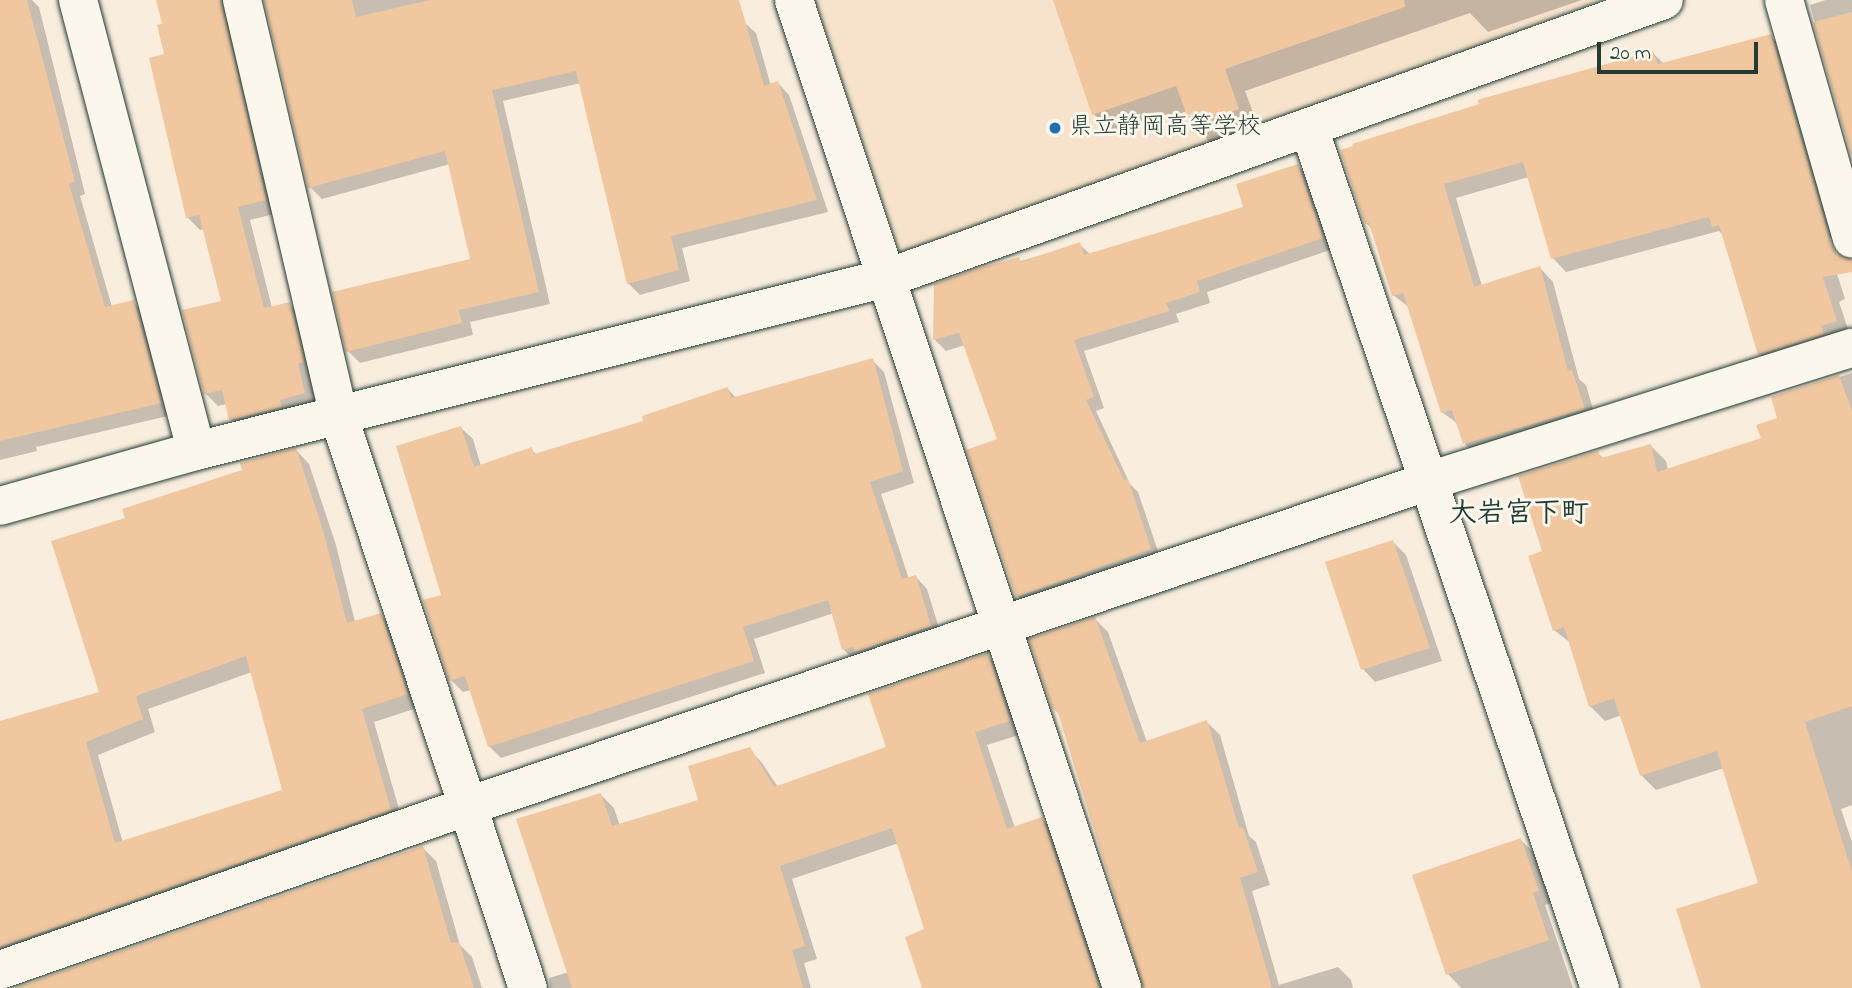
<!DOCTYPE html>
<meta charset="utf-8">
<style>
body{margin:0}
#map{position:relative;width:1852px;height:988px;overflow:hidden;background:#f9eddd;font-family:"Indie Flower","Klee One",sans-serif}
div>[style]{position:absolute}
.built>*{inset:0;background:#f7e2cb}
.shadow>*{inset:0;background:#0003}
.building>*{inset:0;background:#f1c7a0}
.roads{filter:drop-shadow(0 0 2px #1f3d34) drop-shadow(0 0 2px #1f3d34)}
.minor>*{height:38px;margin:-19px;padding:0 19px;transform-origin:19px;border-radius:19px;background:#fbf7ec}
.dots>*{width:19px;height:19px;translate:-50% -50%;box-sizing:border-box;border:4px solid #fbf7ec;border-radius:50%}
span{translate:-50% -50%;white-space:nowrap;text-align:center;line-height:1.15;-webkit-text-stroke:6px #fbf7ec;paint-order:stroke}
.poi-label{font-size:24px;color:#1f3d34}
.left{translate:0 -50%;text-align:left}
.quarter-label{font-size:28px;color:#1f3d34;font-weight:700}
.scale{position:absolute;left:1597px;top:42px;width:161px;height:32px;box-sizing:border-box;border:4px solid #1f3d34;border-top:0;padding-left:9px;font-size:21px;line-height:24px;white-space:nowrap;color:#1f3d34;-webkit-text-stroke:5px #fbf7ec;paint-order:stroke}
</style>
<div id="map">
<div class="built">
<div style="clip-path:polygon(815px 0,1603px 0,901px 255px)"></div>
</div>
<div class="shadow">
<div style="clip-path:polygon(0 0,32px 0,39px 7px,85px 194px,80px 196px,112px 307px,133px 302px,145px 314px,172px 415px,36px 447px,37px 451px,0 460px)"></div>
<div style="clip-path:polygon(158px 0,224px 0,278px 213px,250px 220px,272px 308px,289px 304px,302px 317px,316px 375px,310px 377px,317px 405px,244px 432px,231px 419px,227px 404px,218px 406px,205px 393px,223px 303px,204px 229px,200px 230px,187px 217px,164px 25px)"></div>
<div style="clip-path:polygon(295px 0,720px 0,756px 33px,771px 86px,778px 83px,789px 95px,828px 212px,682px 248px,690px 281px,640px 295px,628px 283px,581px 83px,503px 101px,550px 304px,470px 322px,473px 335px,360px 363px,348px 351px,472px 261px,450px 164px,322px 199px,310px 187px)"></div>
<div style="clip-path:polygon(1054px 0,1582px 0,1488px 32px,1470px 13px,1245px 91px,1260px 131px,1214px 146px,1193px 125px,1187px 111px,1115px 136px,1094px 114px)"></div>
<div style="clip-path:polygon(1826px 0,1852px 0,1852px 152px,1810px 5px)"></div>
<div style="clip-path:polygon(1770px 36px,1784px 49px,1837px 236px,1826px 239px,1845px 299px,1839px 302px,1852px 341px,1773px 367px,1760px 354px,1724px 236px,1719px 231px,1566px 272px,1553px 258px,1529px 177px,1456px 198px,1482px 286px,1540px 268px,1553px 282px,1579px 379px,1586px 385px,1597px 423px,1478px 457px,1465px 444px,1459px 425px,1442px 412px,1410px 308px,1393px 295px,1373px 230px,1366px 223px,1653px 53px,1664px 64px)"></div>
<div style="clip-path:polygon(1298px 166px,1309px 177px,1333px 249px,1207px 292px,1210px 303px,1176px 314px,1179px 322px,1084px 351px,1104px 408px,1096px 411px,1130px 484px,1138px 492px,1161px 560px,1029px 608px,1018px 596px,969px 451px,999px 440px,965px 345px,946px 351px,935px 340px,936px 286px,1079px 244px,1091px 255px,1245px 208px)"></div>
<div style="clip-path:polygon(872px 360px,884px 372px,914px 483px,881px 494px,909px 579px,916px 577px,927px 589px,942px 638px,855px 661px,844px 650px,834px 613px,754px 639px,765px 673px,501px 758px,489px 746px,471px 690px,463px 692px,451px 680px,443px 596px,461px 428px,473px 439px,481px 466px,531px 449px,537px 455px,645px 422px,728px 389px,736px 398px)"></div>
<div style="clip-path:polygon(1852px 373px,1852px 805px,1841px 809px,1852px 842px,1852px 988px,1703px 988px,1760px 884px,1724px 768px,1656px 790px,1641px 775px,1622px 715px,1605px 721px,1590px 706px,1572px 644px,1554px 630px,1545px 552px,1598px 453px,1604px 459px,1651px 446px,1666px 461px,1668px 470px,1763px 439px,1779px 420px,1773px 398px)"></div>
<div style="clip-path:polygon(evenodd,296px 450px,309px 464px,336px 545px,355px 622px,380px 615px,393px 628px,420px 707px,374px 722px,403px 823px,0 966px,0 723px,102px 693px,127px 519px,296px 450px,252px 672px,284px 791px,123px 843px,98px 755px,155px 732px,148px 709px,252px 672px)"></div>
<div style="clip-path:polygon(1393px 542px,1406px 555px,1442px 661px,1375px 682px,1363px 669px)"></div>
<div style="clip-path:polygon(1095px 619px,1108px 632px,1147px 742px,1207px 722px,1220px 735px,1249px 836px,1256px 842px,1270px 885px,1252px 891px,1279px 985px,1338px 967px,1351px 980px,1353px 988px,1145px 988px,1060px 713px)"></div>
<div style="clip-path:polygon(987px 655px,1000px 668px,1022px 734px,987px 745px,1015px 828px,1042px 819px,1055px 832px,1107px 988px,924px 988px,927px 930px,899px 843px,792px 879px,817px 959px,804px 963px,811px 988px,550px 988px,549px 978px,569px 972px,601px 795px,614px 808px,620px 826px,701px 801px,749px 749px,762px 763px,778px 787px,888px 749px)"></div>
<div style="clip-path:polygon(1521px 840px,1534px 853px,1551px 903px,1545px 905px,1573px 988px,1461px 988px,1448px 974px)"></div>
<div style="clip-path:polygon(423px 848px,436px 861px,460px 945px,472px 957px,482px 988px,20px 988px)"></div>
</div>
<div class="building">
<div style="clip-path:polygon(0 0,27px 0,75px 182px,69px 184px,105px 307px,134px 300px,161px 403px,0 441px)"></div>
<div style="clip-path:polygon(156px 0,221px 0,266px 200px,238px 207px,264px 308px,290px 302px,304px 362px,298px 364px,305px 393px,280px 400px,282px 407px,229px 420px,222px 390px,204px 394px,182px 310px,221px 301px,199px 215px,186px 218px,149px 58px,164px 54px,157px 25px,162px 24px)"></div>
<div style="clip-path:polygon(264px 0,352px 0,356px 17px,430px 0,739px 0,764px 86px,778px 81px,817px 200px,671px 236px,679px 270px,627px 284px,576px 71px,492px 90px,539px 292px,459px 310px,462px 323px,346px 352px,332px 292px,470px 259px,445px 151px,308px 188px)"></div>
<div style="clip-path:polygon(1053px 0,1404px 0,1405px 7px,1225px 69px,1239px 109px,1191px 126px,1176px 86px,1092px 115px)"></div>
<div style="clip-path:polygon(1852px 12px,1852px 158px,1813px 22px)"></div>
<div style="clip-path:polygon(1771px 34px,1831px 244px,1837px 254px,1852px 259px,1852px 272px,1823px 277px,1837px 321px,1821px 326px,1824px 334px,1758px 355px,1719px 225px,1712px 227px,1709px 217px,1551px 259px,1523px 162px,1444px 184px,1474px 287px,1540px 266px,1568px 371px,1572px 370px,1585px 409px,1463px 444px,1452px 410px,1441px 413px,1403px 293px,1392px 296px,1369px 223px,1365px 224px,1340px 150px,1353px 146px,1352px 144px,1479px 104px,1477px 100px,1653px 51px,1658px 64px)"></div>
<div style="clip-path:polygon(1298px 164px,1323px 238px,1197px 281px,1200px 292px,1166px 303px,1170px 311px,1074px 340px,1094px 397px,1086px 400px,1124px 480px,1128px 479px,1151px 549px,1016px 597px,966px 450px,997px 439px,959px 333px,933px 340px,934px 284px,976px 269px,1019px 257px,1021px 262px,1080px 242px,1084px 255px,1243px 207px,1236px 184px)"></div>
<div style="clip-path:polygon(873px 358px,903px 471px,870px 482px,902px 579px,916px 575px,931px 626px,855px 652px,853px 647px,842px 650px,828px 600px,743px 627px,754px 661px,488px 747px,465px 676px,449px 681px,423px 600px,441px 595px,396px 446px,461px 426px,474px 467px,532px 447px,534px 454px,643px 421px,642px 416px,728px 387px,731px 398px)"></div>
<div style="clip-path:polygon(1839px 375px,1852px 411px,1852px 706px,1805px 722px,1852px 872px,1852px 988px,1701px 988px,1676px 909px,1758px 883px,1717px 751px,1640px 776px,1614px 698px,1589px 707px,1564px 627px,1553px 631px,1528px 556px,1542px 551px,1518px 476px,1598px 451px,1601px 458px,1651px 444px,1657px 472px,1761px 438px,1756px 425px,1777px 418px,1771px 397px)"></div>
<div style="clip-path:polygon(evenodd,296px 448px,323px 530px,347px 623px,381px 613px,408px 694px,362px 709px,391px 810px,0 947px,0 721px,99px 692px,51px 541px,125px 518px,122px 509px,242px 470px,240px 463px,296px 448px,246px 656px,282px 790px,115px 843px,86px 742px,143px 719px,136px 696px,246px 656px)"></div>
<div style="clip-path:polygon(1393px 540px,1430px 648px,1361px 670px,1325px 562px)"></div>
<div style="clip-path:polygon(1095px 617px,1140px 743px,1207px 720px,1239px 828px,1243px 827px,1258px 872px,1240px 878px,1272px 988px,1143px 988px,1058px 713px,1052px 708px,1029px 639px)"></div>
<div style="clip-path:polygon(988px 653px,1010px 721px,975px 732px,1007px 829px,1042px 817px,1099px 988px,922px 988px,905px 937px,924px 929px,892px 828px,780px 866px,805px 946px,792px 950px,803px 988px,572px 988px,516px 819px,601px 793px,612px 826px,698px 800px,688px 766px,750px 747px,774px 787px,886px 747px,868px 694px)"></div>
<div style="clip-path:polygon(1521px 838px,1539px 891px,1533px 893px,1549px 940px,1446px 975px,1412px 875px)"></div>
<div style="clip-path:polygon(423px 846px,451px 943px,459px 942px,474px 988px,15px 988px)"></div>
</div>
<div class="roads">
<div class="minor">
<div style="left:78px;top:0;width:466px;rotate:75.3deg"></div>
<div style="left:242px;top:0;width:428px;rotate:76.9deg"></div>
<div style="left:339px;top:417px;width:601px;rotate:71.69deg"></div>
<div style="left:794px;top:0;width:1041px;rotate:71.63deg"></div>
<div style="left:1784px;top:0;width:248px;rotate:74.1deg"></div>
<div style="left:1309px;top:128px;width:908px;rotate:71.31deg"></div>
<div style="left:0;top:506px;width:204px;rotate:-15.7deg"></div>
<div style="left:196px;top:451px;width:712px;rotate:-14.06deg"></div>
<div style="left:887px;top:278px;width:825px;rotate:-19.69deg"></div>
<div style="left:0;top:970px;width:496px;rotate:-19.3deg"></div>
<div style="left:468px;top:806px;width:1014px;rotate:-18.68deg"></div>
<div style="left:1429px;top:481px;width:443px;rotate:-17.5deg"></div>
</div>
</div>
<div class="dots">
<div style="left:1055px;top:128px;background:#1f6fb2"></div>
</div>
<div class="poi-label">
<span class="left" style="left:1069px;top:128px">県立静岡高等学校</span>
</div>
<div class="quarter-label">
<span style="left:1519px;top:515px">大岩宮下町</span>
</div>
<div class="scale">20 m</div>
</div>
